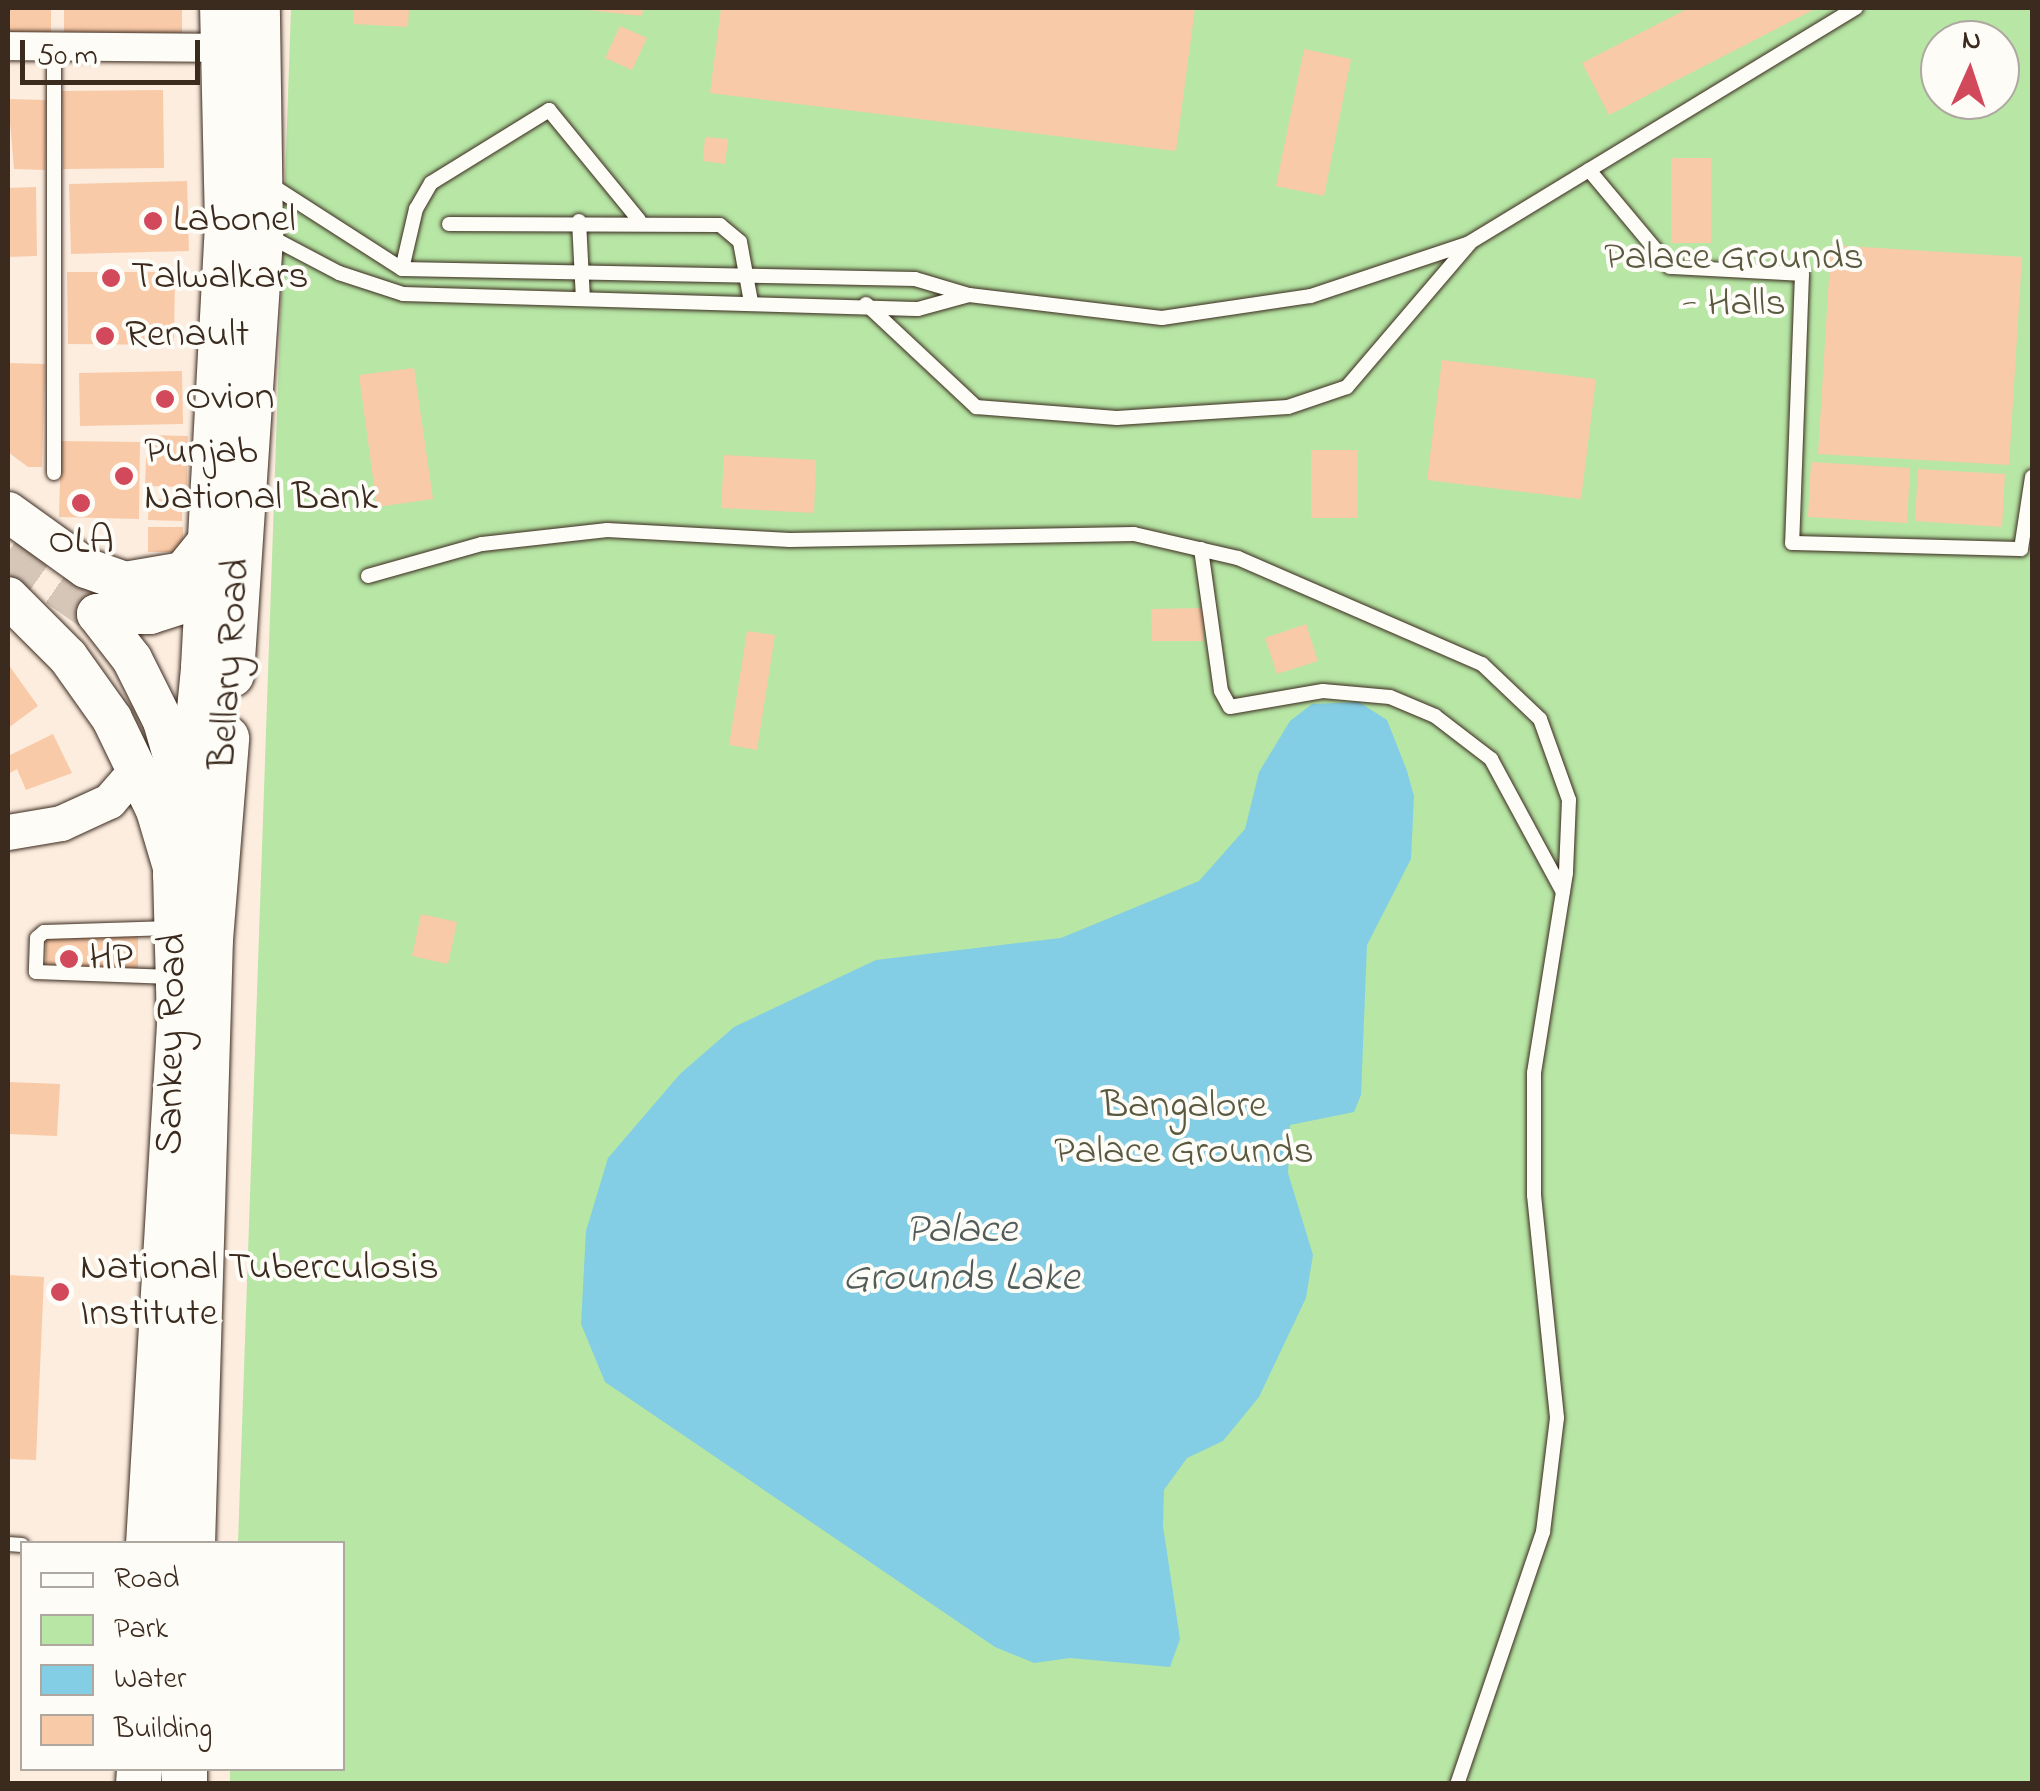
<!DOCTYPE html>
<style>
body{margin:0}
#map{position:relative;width:2040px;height:1791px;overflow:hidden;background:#fceddf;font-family:"Indie Flower",sans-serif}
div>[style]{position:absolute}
.green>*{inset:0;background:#b7e6a5}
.water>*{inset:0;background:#83cee4}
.building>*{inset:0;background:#f9caa8}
.secondary-tunnel>*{height:40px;margin-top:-20px;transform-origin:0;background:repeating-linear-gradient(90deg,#d5c6b8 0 40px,transparent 0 60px)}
.roads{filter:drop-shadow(0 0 2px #3b2a1e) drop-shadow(0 0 2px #3b2a1e)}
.service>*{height:14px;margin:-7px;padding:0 7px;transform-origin:7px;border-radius:7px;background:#fdfcf7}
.minor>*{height:28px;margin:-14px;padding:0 14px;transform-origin:14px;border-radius:14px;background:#fdfcf7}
.tertiary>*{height:35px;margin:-17.5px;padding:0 17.5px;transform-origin:17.5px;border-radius:17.5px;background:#fdfcf7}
.secondary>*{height:40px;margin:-20px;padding:0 20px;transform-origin:20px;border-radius:20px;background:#fdfcf7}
.primary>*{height:45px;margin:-22.5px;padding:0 22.5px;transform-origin:22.5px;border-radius:22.5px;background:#fdfcf7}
.dots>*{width:28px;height:28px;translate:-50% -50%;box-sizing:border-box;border:5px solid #fdfcf7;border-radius:50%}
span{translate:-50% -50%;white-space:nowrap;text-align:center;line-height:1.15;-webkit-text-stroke:8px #fdfcf7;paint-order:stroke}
.poi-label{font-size:40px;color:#3b2a1e}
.left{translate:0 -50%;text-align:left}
.park-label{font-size:40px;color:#5a5940}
.street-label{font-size:40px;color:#3b2a1e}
.water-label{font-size:42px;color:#515b59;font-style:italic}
.frame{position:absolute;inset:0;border:10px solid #3b2a1e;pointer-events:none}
.legend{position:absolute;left:20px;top:1541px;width:325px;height:230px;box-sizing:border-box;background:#fdfcf7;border:2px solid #afa8a0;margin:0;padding:12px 18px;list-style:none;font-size:30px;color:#3b2a1e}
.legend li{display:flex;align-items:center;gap:20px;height:50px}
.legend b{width:50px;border:2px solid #afa8a0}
.north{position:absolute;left:1920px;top:20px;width:100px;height:100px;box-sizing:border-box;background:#fdfcf7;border:2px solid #afa8a0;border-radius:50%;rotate:3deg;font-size:28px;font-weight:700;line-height:40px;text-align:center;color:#3b2a1e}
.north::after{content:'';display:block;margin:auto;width:35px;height:45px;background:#d1495b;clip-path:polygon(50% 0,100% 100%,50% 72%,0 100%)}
.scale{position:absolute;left:20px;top:40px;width:180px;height:45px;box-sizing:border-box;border:5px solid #3b2a1e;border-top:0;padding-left:12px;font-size:30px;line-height:35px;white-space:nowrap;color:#3b2a1e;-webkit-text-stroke:8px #fdfcf7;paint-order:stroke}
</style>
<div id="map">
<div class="green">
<div style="clip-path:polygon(evenodd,291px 8px,2032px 8px,2032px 1783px,230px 1784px,230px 1769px,342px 1768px,342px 1544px,238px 1543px,291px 8px,1940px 40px,2000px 40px,2000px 100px,1940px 100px,1940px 40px)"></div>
</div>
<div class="water">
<div style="clip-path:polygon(1359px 702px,1387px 720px,1407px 771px,1414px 796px,1411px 859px,1367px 945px,1361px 1095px,1354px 1112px,1290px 1125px,1288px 1173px,1313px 1255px,1306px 1298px,1259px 1397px,1223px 1441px,1187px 1458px,1164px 1490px,1163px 1526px,1180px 1639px,1170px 1667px,1070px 1658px,1034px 1663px,995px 1647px,605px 1382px,581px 1324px,586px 1231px,608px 1158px,680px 1074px,734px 1027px,876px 960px,1061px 938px,1199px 881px,1245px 829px,1259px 772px,1290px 721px,1312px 704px)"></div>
</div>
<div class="building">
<div style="clip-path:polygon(8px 8px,51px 8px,51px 38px,8px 38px)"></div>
<div style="clip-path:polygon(64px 8px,182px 8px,182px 33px,64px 32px)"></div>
<div style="clip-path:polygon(354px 8px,409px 8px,408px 27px,353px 24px)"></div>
<div style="clip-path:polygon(569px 8px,643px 8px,642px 16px)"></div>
<div style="clip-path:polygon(721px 8px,1195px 8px,1176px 151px,710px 93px)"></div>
<div style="clip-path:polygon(1689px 8px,1817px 8px,1609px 115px,1582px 63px)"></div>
<div style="clip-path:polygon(620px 26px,647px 38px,632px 70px,605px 58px)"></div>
<div style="clip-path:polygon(1304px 49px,1351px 59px,1324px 196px,1276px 186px)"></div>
<div style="clip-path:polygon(163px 90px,164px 168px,63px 169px,62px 91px)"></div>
<div style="clip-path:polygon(8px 99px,46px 100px,45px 170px,14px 169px)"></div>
<div style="clip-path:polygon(705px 137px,728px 139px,725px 164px,703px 161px)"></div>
<div style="clip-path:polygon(1671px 158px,1711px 158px,1711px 243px,1671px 243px)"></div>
<div style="clip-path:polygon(187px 181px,189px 251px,71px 254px,69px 184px)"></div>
<div style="clip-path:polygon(36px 187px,37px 256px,8px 257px,8px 188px)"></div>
<div style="clip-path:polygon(1831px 245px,2022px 257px,2009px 465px,1818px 454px)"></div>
<div style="clip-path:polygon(67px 272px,175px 272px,174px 345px,68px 344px)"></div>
<div style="clip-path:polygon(1442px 360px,1596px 379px,1581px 499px,1427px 480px)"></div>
<div style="clip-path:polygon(8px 363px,45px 364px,42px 467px,28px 467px,8px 452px)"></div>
<div style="clip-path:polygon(414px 368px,433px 499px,377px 507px,359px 375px)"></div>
<div style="clip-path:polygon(182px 371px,183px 424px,80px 426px,79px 373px)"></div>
<div style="clip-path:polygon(147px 435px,188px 436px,187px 487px,145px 486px)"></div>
<div style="clip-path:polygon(61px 441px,140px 442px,139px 519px,59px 517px)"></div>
<div style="clip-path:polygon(1311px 450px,1358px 450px,1358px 518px,1311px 518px)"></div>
<div style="clip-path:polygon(724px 455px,816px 460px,814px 513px,721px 508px)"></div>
<div style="clip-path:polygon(1811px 462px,1910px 468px,1907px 523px,1808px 517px)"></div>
<div style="clip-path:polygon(1918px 469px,2005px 474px,2002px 527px,1915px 521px)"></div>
<div style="clip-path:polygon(149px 499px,183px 500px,182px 521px,148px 520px)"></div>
<div style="clip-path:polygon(148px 527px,183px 527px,183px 552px,148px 552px)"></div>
<div style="clip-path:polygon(1203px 608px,1203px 641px,1152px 641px,1151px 609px)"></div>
<div style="clip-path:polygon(1306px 624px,1318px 661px,1277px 674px,1265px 638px)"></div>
<div style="clip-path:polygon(747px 631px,775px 635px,757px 750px,729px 745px)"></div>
<div style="clip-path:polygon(8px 664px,38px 706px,8px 728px)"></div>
<div style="clip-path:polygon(53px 734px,72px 773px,26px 790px,17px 769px,8px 774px,8px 756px)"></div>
<div style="clip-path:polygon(421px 914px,457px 922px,448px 964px,412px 956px)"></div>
<div style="clip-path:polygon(46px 934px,138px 936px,138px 971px,46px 969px)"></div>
<div style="clip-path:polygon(8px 1082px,60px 1084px,57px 1136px,8px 1134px)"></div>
<div style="clip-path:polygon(8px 1275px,44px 1277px,36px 1460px,8px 1459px)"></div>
</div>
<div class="secondary-tunnel">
<div style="left:8px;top:552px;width:108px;rotate:34.9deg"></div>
</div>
<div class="roads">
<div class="service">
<div style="left:54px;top:47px;width:426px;rotate:90deg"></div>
<div style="left:1589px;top:170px;width:126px;rotate:50.1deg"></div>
<div style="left:1670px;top:267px;width:132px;rotate:3deg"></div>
<div style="left:1802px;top:274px;width:269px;rotate:92.1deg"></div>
<div style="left:1792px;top:543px;width:229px;rotate:1.5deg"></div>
<div style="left:2021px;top:549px;width:73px;rotate:-81.3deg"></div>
<div style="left:268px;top:183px;width:159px;rotate:32.7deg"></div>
<div style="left:402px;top:269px;width:513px;rotate:1.12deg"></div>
<div style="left:915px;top:279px;width:56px;rotate:16.5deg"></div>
<div style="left:969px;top:295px;width:194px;rotate:6.8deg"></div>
<div style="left:1162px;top:318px;width:151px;rotate:-8.4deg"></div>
<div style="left:1311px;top:296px;width:167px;rotate:-18.5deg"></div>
<div style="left:1469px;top:243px;width:453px;rotate:-31.3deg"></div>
<div style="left:579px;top:221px;width:78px;rotate:87.1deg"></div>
<div style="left:449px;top:224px;width:271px;rotate:0.2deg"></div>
<div style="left:720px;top:225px;width:26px;rotate:40deg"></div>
<div style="left:740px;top:242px;width:61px;rotate:79.6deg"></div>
<div style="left:265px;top:234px;width:84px;rotate:27.8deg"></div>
<div style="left:339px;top:273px;width:67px;rotate:18.2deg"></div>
<div style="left:403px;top:294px;width:515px;rotate:1.67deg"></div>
<div style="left:918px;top:309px;width:53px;rotate:-15.4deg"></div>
<div style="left:402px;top:269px;width:62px;rotate:-76.9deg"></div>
<div style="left:416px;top:209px;width:30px;rotate:-60deg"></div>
<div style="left:431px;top:183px;width:139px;rotate:-31.7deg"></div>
<div style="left:549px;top:110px;width:142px;rotate:50.7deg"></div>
<div style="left:866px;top:304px;width:151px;rotate:43.1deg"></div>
<div style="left:976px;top:407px;width:141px;rotate:4.5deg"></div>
<div style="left:1117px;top:418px;width:171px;rotate:-3.7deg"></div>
<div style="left:1288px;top:407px;width:62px;rotate:-18.7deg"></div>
<div style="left:1347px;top:387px;width:188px;rotate:-49.5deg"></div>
<div style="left:1201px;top:549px;width:143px;rotate:82deg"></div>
<div style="left:1221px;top:691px;width:18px;rotate:61deg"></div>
<div style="left:1230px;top:707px;width:94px;rotate:-9.8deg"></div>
<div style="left:1323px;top:691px;width:67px;rotate:5.1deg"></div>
<div style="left:1390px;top:697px;width:49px;rotate:22.9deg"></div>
<div style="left:1435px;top:716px;width:71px;rotate:37.5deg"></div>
<div style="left:1491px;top:759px;width:151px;rotate:61.6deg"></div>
<div style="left:368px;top:576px;width:118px;rotate:-15.7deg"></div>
<div style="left:482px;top:544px;width:126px;rotate:-6.4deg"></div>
<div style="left:607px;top:530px;width:183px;rotate:3.1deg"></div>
<div style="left:790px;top:540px;width:344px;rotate:-1deg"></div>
<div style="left:1134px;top:534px;width:107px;rotate:13deg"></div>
<div style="left:1238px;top:558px;width:266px;rotate:23.5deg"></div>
<div style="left:1482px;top:664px;width:80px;rotate:43.5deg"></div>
<div style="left:1540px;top:719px;width:86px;rotate:70.3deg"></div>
<div style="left:1569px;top:800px;width:73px;rotate:92.4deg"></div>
<div style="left:1566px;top:873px;width:203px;rotate:99.1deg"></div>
<div style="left:1534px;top:1073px;width:122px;rotate:90deg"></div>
<div style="left:1534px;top:1195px;width:224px;rotate:84.1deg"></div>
<div style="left:1557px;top:1418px;width:115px;rotate:97deg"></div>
<div style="left:1543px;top:1532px;width:266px;rotate:108.8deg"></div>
<div style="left:171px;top:928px;width:127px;rotate:178.2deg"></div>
<div style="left:44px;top:932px;width:9px;rotate:139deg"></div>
<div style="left:37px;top:938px;width:34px;rotate:92deg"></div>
<div style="left:36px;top:972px;width:136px;rotate:2.1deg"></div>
<div style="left:8px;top:1544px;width:14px;rotate:4deg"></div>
</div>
<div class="minor">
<div style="left:8px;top:46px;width:215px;rotate:0.5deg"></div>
</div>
<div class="tertiary">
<div style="left:8px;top:832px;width:54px;rotate:-9.6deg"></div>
<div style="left:61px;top:823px;width:53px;rotate:-24.6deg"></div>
<div style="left:109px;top:801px;width:41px;rotate:-48.9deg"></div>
</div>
<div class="secondary">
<div style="left:8px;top:512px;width:96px;rotate:35.7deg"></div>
<div style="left:86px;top:568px;width:41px;rotate:19.7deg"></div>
<div style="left:125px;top:582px;width:59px;rotate:-9.8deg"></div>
<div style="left:183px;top:572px;width:35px;rotate:-51deg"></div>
<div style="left:8px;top:597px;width:85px;rotate:45deg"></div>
<div style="left:68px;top:657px;width:76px;rotate:54.6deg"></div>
<div style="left:112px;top:719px;width:101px;rotate:64.2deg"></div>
<div style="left:156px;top:810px;width:67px;rotate:73.5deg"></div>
<div style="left:97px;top:614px;width:57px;rotate:52.1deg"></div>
<div style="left:132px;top:659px;width:69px;rotate:63.4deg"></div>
<div style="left:163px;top:721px;width:84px;rotate:74.1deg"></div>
<div style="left:97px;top:614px;width:53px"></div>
<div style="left:150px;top:614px;width:32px;rotate:-18deg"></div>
<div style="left:180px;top:604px;width:35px;rotate:-46deg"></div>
</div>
<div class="primary">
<div style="left:231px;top:674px;width:442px;rotate:-86.2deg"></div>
<div style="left:260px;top:233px;width:225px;rotate:-90.8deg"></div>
<div style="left:148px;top:1544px;width:521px;rotate:-86.59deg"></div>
<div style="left:179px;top:1024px;width:150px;rotate:-91.5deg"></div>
<div style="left:175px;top:874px;width:65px;rotate:-77.5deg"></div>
<div style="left:189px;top:811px;width:145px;rotate:-84.4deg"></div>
<div style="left:203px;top:667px;width:444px;rotate:-86.9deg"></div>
<div style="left:227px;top:224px;width:216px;rotate:-91.3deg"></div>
<div style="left:192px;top:1544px;width:605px;rotate:-88.3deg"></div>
<div style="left:210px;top:939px;width:202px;rotate:-85.4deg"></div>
<div style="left:138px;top:1784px;width:16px;rotate:-86deg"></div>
<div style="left:184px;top:1784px;width:16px;rotate:-90deg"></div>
</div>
</div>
<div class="dots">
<div style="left:153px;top:221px;background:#d1495b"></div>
<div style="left:111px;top:278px;background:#d1495b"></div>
<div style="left:105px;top:336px;background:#d1495b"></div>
<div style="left:165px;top:399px;background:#d1495b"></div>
<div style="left:124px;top:476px;background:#d1495b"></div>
<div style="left:81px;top:503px;background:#d1495b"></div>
<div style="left:69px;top:959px;background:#d1495b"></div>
<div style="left:60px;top:1292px;background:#d1495b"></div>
</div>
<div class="poi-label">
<span class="left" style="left:173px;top:221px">Labonel</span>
<span class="left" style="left:131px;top:278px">Talwalkars</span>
<span class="left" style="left:125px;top:336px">Renault</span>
<span class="left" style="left:185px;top:399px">Ovion</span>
<span class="left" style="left:144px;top:476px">Punjab<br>National Bank</span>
<span style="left:81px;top:543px">OLA</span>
<span class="left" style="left:89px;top:959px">HP</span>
<span class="left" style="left:80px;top:1292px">National Tuberculosis<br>Institute</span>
</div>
<div class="park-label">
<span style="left:1734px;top:282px">Palace Grounds<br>- Halls</span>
<span style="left:1184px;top:1130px">Bangalore<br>Palace Grounds</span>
</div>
<div class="street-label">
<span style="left:231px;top:664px;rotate:-86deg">Bellary Road</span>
<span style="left:173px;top:1044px;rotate:-89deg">Sankey Road</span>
</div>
<div class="water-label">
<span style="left:961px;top:1255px">Palace<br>Grounds Lake</span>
</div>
<div class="frame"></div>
<ul class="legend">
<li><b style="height:12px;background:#fdfcf7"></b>Road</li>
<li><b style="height:28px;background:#b7e6a5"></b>Park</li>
<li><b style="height:28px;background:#83cee4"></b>Water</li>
<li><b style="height:28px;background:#f9caa8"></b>Building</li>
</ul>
<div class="north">N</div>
<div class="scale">50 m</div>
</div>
